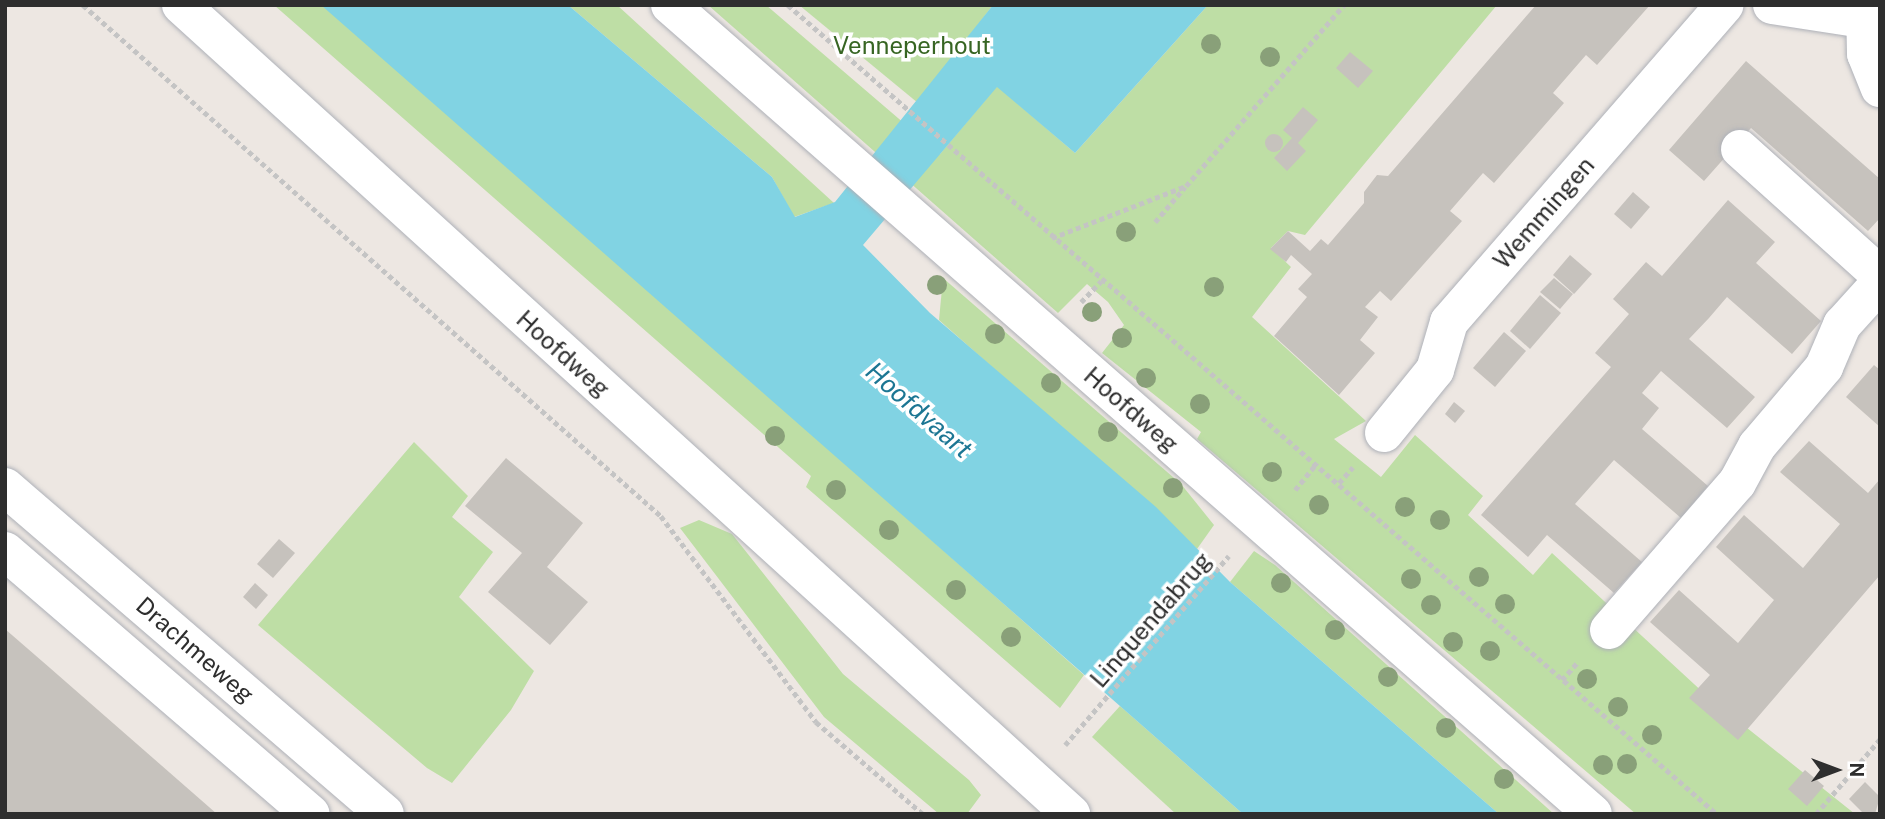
<!DOCTYPE html>
<style>
body{margin:0}
#map{position:relative;width:1885px;height:819px;overflow:hidden;background:#ede7e2;font-family:"Public Sans",sans-serif}
div>[style]{position:absolute}
.green>*{inset:0;background:#bedea5}
.water>*{inset:0;background:#81d3e3}
.building>*{inset:0;background:#c6c2bd}
.round{border-radius:50%}
.path>*{height:4.5px;margin-top:-2.25px;transform-origin:0;background:repeating-linear-gradient(90deg,#c4c4c4 0 5px,transparent 0 8.5px)}
.roads{filter:drop-shadow(0 0 2px #aeb1b8) drop-shadow(0 0 2px #aeb1b8)}
.minor>*{height:38px;margin:-19px;padding:0 19px;transform-origin:19px;border-radius:19px;background:#fff}
.trees>*{width:20px;height:20px;margin:-10px;border-radius:50%;background:#89a079}
span{translate:-50% -50%;white-space:nowrap;text-align:center;line-height:1.15;-webkit-text-stroke:7px #fff;paint-order:stroke}
.park-label{font-size:24px;color:#376523}
.street-label{font-size:24px;color:#2e2e2e}
.water-label{font-size:26px;color:#1c7693;font-style:italic}
.frame{position:absolute;inset:0;border:7px solid #2e2e2e;pointer-events:none}
.north{position:absolute;left:1801px;top:735px;width:70px;height:70px;-webkit-text-stroke:5px #fff;paint-order:stroke;rotate:90deg;font-size:19px;font-weight:700;line-height:28px;text-align:center;color:#2e2e2e}
.north::after{content:'';display:block;margin:auto;width:24px;height:32px;background:#2e2e2e;clip-path:polygon(50% 0,100% 100%,50% 72%,0 100%)}
</style>
<div id="map">
<div class="green">
<div style="clip-path:polygon(274px 5px,327px 5px,1084px 675px,1060px 708px,806px 487px,811px 476px)"></div>
<div style="clip-path:polygon(568px 5px,617px 5px,834px 203px,794px 217px,772px 177px)"></div>
<div style="clip-path:polygon(708px 5px,766px 5px,940px 154px,997px 86px,1075px 153px,1208px 5px,1497px 5px,1305px 235px,1288px 231px,1271px 248px,1291px 267px,1252px 317px,1366px 421px,1334px 439px,1381px 477px,1415px 435px,1483px 496px,1468px 515px,1533px 575px,1552px 553px,1707px 696px,1855px 814px,1636px 814px,1197px 439px,1201px 432px,1102px 353px,1124px 325px,1108px 302px,1087px 284px,1058px 313px)"></div>
<div style="clip-path:polygon(799px 5px,993px 5px,918px 103px)"></div>
<div style="clip-path:polygon(943px 278px,1181px 484px,1214px 525px,1197px 549px,939px 320px)"></div>
<div style="clip-path:polygon(414px 442px,468px 496px,452px 517px,493px 552px,459px 597px,534px 671px,511px 710px,452px 783px,427px 768px,258px 625px)"></div>
<div style="clip-path:polygon(699px 520px,732px 534px,843px 674px,969px 780px,981px 795px,967px 814px,939px 814px,824px 717px,680px 528px)"></div>
<div style="clip-path:polygon(1254px 551px,1275px 565px,1554px 814px,1499px 814px,1230px 582px)"></div>
<div style="clip-path:polygon(1120px 706px,1243px 814px,1176px 814px,1092px 737px)"></div>
</div>
<div class="water">
<div style="clip-path:polygon(321px 5px,568px 5px,772px 177px,795px 217px,835px 202px,993px 5px,1208px 5px,1075px 153px,997px 87px,863px 245px,930px 313px,1156px 507px,1230px 582px,1499px 814px,1243px 814px)"></div>
</div>
<div class="building">
<div style="clip-path:polygon(1536px 5px,1650px 5px,1597px 65px,1586px 55px,1553px 93px,1564px 103px,1494px 183px,1483px 173px,1450px 211px,1462px 221px,1391px 301px,1380px 291px,1365px 307px,1378px 317px,1360px 340px,1375px 353px,1339px 395px,1274px 336px,1307px 297px,1298px 289px,1312px 274px,1291px 255px,1286px 262px,1270px 249px,1288px 231px,1310px 251px,1321px 239px,1328px 245px,1364px 203px,1364px 192px,1377px 175px,1388px 176px)"></div>
<div style="clip-path:polygon(1350px 52px,1373px 71px,1358px 88px,1336px 68px)"></div>
<div style="clip-path:polygon(1746px 61px,1880px 179px,1880px 218px,1868px 231px,1751px 128px,1704px 181px,1669px 150px)"></div>
<div style="clip-path:polygon(1303px 107px,1318px 120px,1298px 143px,1306px 151px,1287px 171px,1274px 158px,1292px 138px,1283px 130px)"></div>
<div class="round" style="left:1265px;top:134px;width:18px;height:18px"></div>
<div style="clip-path:polygon(1633px 192px,1650px 207px,1631px 229px,1614px 214px)"></div>
<div style="clip-path:polygon(1728px 200px,1775px 242px,1756px 263px,1821px 321px,1792px 354px,1727px 297px,1709px 318px,1689px 339px,1755px 397px,1727px 428px,1661px 371px,1642px 393px,1659px 408px,1642px 429px,1708px 486px,1681px 518px,1614px 460px,1575px 504px,1642px 562px,1614px 593px,1547px 535px,1528px 557px,1481px 515px,1611px 367px,1595px 353px,1629px 314px,1613px 299px,1646px 262px,1662px 276px)"></div>
<div style="clip-path:polygon(1570px 255px,1592px 274px,1574px 294px,1553px 275px)"></div>
<div style="clip-path:polygon(1554px 278px,1573px 294px,1560px 309px,1540px 292px)"></div>
<div style="clip-path:polygon(1540px 295px,1561px 313px,1530px 349px,1510px 331px)"></div>
<div style="clip-path:polygon(1504px 332px,1526px 351px,1495px 387px,1473px 368px)"></div>
<div style="clip-path:polygon(1874px 365px,1880px 370px,1880px 427px,1846px 397px)"></div>
<div style="clip-path:polygon(1454px 402px,1465px 411px,1455px 423px,1445px 414px)"></div>
<div style="clip-path:polygon(1809px 441px,1868px 493px,1880px 479px,1880px 575px,1738px 740px,1689px 698px,1710px 675px,1650px 622px,1679px 590px,1738px 643px,1774px 600px,1716px 547px,1744px 515px,1803px 568px,1840px 524px,1780px 472px)"></div>
<div style="clip-path:polygon(506px 458px,583px 523px,547px 567px,588px 602px,550px 645px,488px 592px,522px 553px,465px 506px)"></div>
<div style="clip-path:polygon(279px 539px,295px 553px,273px 578px,257px 564px)"></div>
<div style="clip-path:polygon(255px 583px,268px 595px,256px 609px,243px 597px)"></div>
<div style="clip-path:polygon(5px 629px,50px 668px,217px 814px,5px 814px)"></div>
<div style="clip-path:polygon(1805px 770px,1824px 786px,1807px 806px,1788px 789px)"></div>
<div style="clip-path:polygon(1865px 782px,1880px 797px,1875px 814px,1864px 814px,1849px 799px)"></div>
</div>
<div class="path">
<div style="left:83px;top:5px;width:771px;rotate:41.48deg"></div>
<div style="left:661px;top:516px;width:258px;rotate:53deg"></div>
<div style="left:816px;top:722px;width:141px;rotate:40.7deg"></div>
<div style="left:788px;top:5px;width:1232px;rotate:41.05deg"></div>
<div style="left:1155px;top:222px;width:46px;rotate:-49.4deg"></div>
<div style="left:1052px;top:238px;width:144px;rotate:-21.2deg"></div>
<div style="left:1186px;top:186px;width:240px;rotate:-48.9deg"></div>
<div style="left:1081px;top:302px;width:29px;rotate:-46deg"></div>
<div style="left:1339px;top:483px;width:21px;rotate:-49deg"></div>
<div style="left:1295px;top:490px;width:33px;rotate:-51deg"></div>
<div style="left:1562px;top:680px;width:23px;rotate:-49deg"></div>
<div style="left:1065px;top:745px;width:250px;rotate:-49.1deg"></div>
<div style="left:1816px;top:814px;width:99px;rotate:-49.5deg"></div>
</div>
<div class="roads">
<div class="minor">
<div style="left:181px;top:5px;width:1203px;rotate:42.27deg"></div>
<div style="left:670px;top:5px;width:1227px;rotate:41.23deg"></div>
<div style="left:1772px;top:5px;width:92px;rotate:8.7deg"></div>
<div style="left:1865px;top:5px;width:49px;rotate:88.8deg"></div>
<div style="left:1866px;top:54px;width:37px;rotate:68deg"></div>
<div style="left:1740px;top:149px;width:188px;rotate:42deg"></div>
<div style="left:1384px;top:433px;width:81px;rotate:-51deg"></div>
<div style="left:1435px;top:370px;width:50px;rotate:-73.7deg"></div>
<div style="left:1449px;top:322px;width:420px;rotate:-49deg"></div>
<div style="left:5px;top:487px;width:501px;rotate:40.71deg"></div>
<div style="left:5px;top:551px;width:403px;rotate:40.7deg"></div>
<div style="left:1609px;top:630px;width:195px;rotate:-49deg"></div>
<div style="left:1737px;top:483px;width:42px;rotate:-61.6deg"></div>
<div style="left:1757px;top:446px;width:104px;rotate:-49.7deg"></div>
<div style="left:1824px;top:367px;width:46px;rotate:-66.8deg"></div>
<div style="left:1842px;top:325px;width:57px;rotate:-47.9deg"></div>
</div>
</div>
<div class="trees">
<div style="left:1211px;top:44px"></div>
<div style="left:1270px;top:57px"></div>
<div style="left:1126px;top:232px"></div>
<div style="left:937px;top:285px"></div>
<div style="left:1214px;top:287px"></div>
<div style="left:1092px;top:312px"></div>
<div style="left:995px;top:334px"></div>
<div style="left:1122px;top:338px"></div>
<div style="left:1146px;top:378px"></div>
<div style="left:1051px;top:383px"></div>
<div style="left:1200px;top:404px"></div>
<div style="left:1108px;top:432px"></div>
<div style="left:775px;top:436px"></div>
<div style="left:1272px;top:472px"></div>
<div style="left:1173px;top:488px"></div>
<div style="left:836px;top:490px"></div>
<div style="left:1319px;top:505px"></div>
<div style="left:1405px;top:507px"></div>
<div style="left:1440px;top:520px"></div>
<div style="left:889px;top:530px"></div>
<div style="left:1479px;top:577px"></div>
<div style="left:1411px;top:579px"></div>
<div style="left:1281px;top:583px"></div>
<div style="left:956px;top:590px"></div>
<div style="left:1505px;top:604px"></div>
<div style="left:1431px;top:605px"></div>
<div style="left:1335px;top:630px"></div>
<div style="left:1011px;top:637px"></div>
<div style="left:1453px;top:642px"></div>
<div style="left:1490px;top:651px"></div>
<div style="left:1388px;top:677px"></div>
<div style="left:1587px;top:679px"></div>
<div style="left:1618px;top:707px"></div>
<div style="left:1446px;top:728px"></div>
<div style="left:1652px;top:735px"></div>
<div style="left:1627px;top:764px"></div>
<div style="left:1603px;top:765px"></div>
<div style="left:1504px;top:779px"></div>
</div>
<div class="park-label">
<span style="left:912px;top:46px">Venneperhout</span>
</div>
<div class="street-label">
<span style="left:1544px;top:213px;rotate:-49deg">Wemmingen</span>
<span style="left:563px;top:354px;rotate:42deg">Hoofdweg</span>
<span style="left:1131px;top:410px;rotate:41deg">Hoofdweg</span>
<span style="left:1151px;top:620px;rotate:-49deg">Linquendabrug</span>
<span style="left:195px;top:650px;rotate:41deg">Drachmeweg</span>
</div>
<div class="water-label">
<span style="left:919px;top:410px;rotate:41deg">Hoofdvaart</span>
</div>
<div class="frame"></div>
<div class="north">N</div>
</div>
